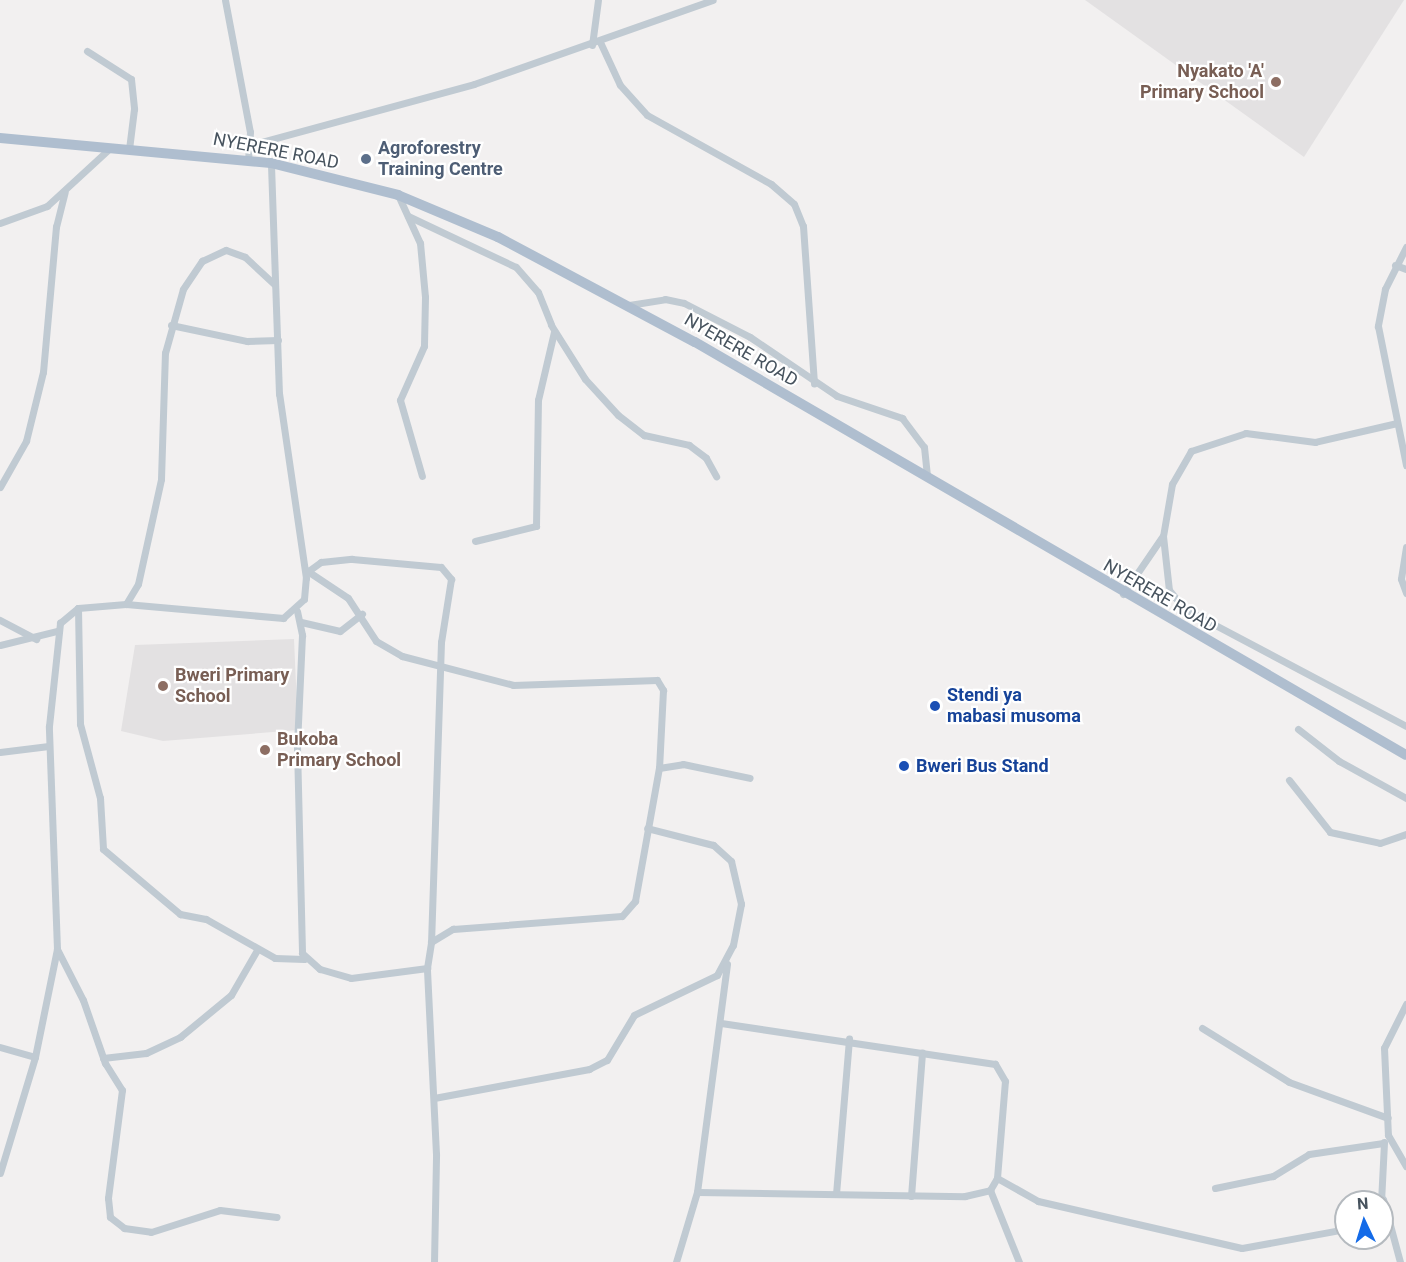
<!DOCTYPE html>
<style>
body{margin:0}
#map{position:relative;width:1406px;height:1262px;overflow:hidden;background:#f2f0f0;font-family:Roboto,sans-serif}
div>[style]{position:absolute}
.education>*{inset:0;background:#e3e1e2}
.street>*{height:7px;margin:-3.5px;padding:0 3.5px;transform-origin:3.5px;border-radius:3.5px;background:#c0cad2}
.primary>*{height:10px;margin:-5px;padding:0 5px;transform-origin:5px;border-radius:5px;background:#afbecf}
.dots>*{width:16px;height:16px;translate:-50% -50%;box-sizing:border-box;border:3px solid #fff;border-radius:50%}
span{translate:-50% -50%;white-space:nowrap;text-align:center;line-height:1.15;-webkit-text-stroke:4.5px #fff;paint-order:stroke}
.education-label{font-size:18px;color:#785e54;font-weight:700}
.right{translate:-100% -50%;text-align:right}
.left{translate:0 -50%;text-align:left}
.service-label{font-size:18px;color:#4e5e75;font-weight:700}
.street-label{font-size:18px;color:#47535e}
.transit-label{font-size:18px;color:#164399;font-weight:700}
.north{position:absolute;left:1334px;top:1190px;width:60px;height:60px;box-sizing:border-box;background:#fff;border:2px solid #b5babf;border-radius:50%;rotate:356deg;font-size:16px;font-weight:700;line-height:24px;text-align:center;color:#47535e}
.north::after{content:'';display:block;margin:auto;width:21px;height:27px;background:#146be8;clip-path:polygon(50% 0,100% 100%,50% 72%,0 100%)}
</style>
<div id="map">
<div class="education">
<div style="clip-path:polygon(1085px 0,1404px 0,1304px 157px)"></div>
<div style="clip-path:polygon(294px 639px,298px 730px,163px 741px,121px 731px,135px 645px)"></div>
</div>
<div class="street">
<div style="left:225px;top:0;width:134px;rotate:79.3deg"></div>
<div style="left:250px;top:132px;width:27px;rotate:94deg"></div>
<div style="left:600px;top:42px;width:47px;rotate:65.1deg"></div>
<div style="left:620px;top:85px;width:40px;rotate:48deg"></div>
<div style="left:647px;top:115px;width:142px;rotate:29.1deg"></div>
<div style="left:771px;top:184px;width:30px;rotate:41deg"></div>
<div style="left:794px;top:204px;width:24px;rotate:68deg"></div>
<div style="left:803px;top:226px;width:158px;rotate:86deg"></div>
<div style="left:592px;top:45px;width:45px;rotate:-82.4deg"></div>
<div style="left:87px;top:51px;width:52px;rotate:32.5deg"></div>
<div style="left:131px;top:79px;width:30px;rotate:84deg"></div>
<div style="left:134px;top:109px;width:40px;rotate:97.1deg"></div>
<div style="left:250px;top:145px;width:232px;rotate:-15.2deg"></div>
<div style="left:474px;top:84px;width:253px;rotate:-19.4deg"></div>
<div style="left:398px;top:195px;width:53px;rotate:65.4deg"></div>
<div style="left:420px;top:243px;width:54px;rotate:84.7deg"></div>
<div style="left:425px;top:297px;width:49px;rotate:91.2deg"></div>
<div style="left:424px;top:346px;width:59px;rotate:114deg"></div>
<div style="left:400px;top:400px;width:79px;rotate:73.9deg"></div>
<div style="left:408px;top:216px;width:119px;rotate:25.3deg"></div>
<div style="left:516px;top:267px;width:33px;rotate:49deg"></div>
<div style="left:538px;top:292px;width:35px;rotate:68deg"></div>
<div style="left:551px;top:325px;width:64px;rotate:57.8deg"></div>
<div style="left:585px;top:379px;width:49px;rotate:47.5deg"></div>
<div style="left:618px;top:415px;width:33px;rotate:38deg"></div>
<div style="left:644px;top:435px;width:46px;rotate:12.5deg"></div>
<div style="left:689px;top:445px;width:21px;rotate:37deg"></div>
<div style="left:706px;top:458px;width:21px;rotate:61deg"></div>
<div style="left:0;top:223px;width:50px;rotate:-19.9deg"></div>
<div style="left:47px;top:206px;width:86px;rotate:-42.6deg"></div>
<div style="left:1406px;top:247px;width:47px;rotate:116.6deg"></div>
<div style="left:1385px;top:289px;width:38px;rotate:101deg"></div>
<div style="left:1378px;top:326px;width:142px;rotate:78.6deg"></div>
<div style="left:1395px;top:265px;width:12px;rotate:20deg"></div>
<div style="left:629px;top:305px;width:36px;rotate:-9deg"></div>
<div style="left:665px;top:299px;width:19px;rotate:12deg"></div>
<div style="left:684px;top:303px;width:74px;rotate:27.3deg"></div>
<div style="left:750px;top:337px;width:105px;rotate:34.1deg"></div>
<div style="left:837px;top:396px;width:69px;rotate:18.7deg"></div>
<div style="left:902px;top:418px;width:36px;rotate:53deg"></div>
<div style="left:924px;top:447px;width:30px;rotate:84deg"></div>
<div style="left:171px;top:325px;width:78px;rotate:11.9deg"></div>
<div style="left:247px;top:341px;width:31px;rotate:-2deg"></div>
<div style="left:1397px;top:423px;width:84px;rotate:167deg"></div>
<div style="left:1315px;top:442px;width:70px;rotate:-172.6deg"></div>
<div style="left:1246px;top:433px;width:58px;rotate:161.9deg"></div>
<div style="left:1191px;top:451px;width:38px;rotate:120deg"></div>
<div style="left:1172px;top:484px;width:53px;rotate:99.8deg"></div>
<div style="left:1163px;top:536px;width:54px;rotate:83.7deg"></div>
<div style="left:1169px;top:590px;width:25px;rotate:50deg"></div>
<div style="left:1185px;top:609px;width:250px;rotate:27.9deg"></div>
<div style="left:0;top:487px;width:53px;rotate:-60.5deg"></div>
<div style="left:26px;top:441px;width:71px;rotate:-76.2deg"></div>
<div style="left:43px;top:372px;width:146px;rotate:-84.9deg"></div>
<div style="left:56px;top:227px;width:36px;rotate:-76deg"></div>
<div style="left:475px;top:541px;width:63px;rotate:-13.8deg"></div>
<div style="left:536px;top:526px;width:126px;rotate:-89.1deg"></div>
<div style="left:538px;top:400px;width:70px;rotate:-76.8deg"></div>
<div style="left:1406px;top:547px;width:32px;rotate:99deg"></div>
<div style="left:1401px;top:579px;width:15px;rotate:70deg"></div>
<div style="left:306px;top:570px;width:50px;rotate:33.7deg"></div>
<div style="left:348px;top:598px;width:51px;rotate:56.9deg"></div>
<div style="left:376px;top:641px;width:30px;rotate:30deg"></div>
<div style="left:402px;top:656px;width:115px;rotate:14.6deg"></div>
<div style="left:513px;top:685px;width:144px;rotate:-2deg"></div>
<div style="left:657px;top:680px;width:12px;rotate:59deg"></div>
<div style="left:663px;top:690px;width:78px;rotate:92.9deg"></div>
<div style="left:307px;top:572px;width:17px;rotate:-36deg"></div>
<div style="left:321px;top:562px;width:31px;rotate:-6deg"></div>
<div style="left:352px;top:559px;width:89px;rotate:5.1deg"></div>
<div style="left:441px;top:567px;width:16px;rotate:50deg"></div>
<div style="left:451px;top:579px;width:64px;rotate:99deg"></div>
<div style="left:441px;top:642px;width:300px;rotate:91.9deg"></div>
<div style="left:1123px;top:594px;width:69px;rotate:-55.6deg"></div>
<div style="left:126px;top:604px;width:23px;rotate:-59deg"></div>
<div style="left:138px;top:584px;width:107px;rotate:-77.6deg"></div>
<div style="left:161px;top:479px;width:126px;rotate:-88.2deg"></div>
<div style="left:165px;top:353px;width:66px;rotate:-74.3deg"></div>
<div style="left:183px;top:289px;width:34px;rotate:-56deg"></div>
<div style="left:202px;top:261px;width:26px;rotate:-25deg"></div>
<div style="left:226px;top:250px;width:20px;rotate:20deg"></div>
<div style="left:245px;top:257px;width:40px;rotate:43deg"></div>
<div style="left:78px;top:608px;width:116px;rotate:89deg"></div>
<div style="left:80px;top:724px;width:77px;rotate:74.9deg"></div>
<div style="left:100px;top:798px;width:51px;rotate:86.6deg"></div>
<div style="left:103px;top:849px;width:101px;rotate:40.2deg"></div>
<div style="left:180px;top:914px;width:26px;rotate:11deg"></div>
<div style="left:206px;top:919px;width:79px;rotate:29.5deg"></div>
<div style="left:275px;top:958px;width:29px;rotate:2deg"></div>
<div style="left:297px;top:611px;width:25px;rotate:78deg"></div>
<div style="left:302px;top:635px;width:112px;rotate:92.6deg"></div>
<div style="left:297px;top:747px;width:206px;rotate:88.6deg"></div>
<div style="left:302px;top:953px;width:24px;rotate:42deg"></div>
<div style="left:320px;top:969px;width:32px;rotate:16deg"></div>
<div style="left:351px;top:978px;width:77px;rotate:-7.5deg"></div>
<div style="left:0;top:620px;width:41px;rotate:27.8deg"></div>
<div style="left:301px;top:622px;width:40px;rotate:13deg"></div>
<div style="left:340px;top:631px;width:28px;rotate:-38deg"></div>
<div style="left:0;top:645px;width:59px;rotate:-13.8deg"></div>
<div style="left:1298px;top:729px;width:52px;rotate:38deg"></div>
<div style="left:1339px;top:761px;width:77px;rotate:28.9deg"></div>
<div style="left:0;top:752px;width:49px;rotate:-7deg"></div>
<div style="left:1289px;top:780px;width:66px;rotate:51.7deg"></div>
<div style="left:1330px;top:832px;width:51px;rotate:12.4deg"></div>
<div style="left:1380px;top:843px;width:28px;rotate:-19deg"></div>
<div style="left:57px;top:949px;width:57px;rotate:63deg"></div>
<div style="left:83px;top:1000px;width:67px;rotate:70.8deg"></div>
<div style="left:105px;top:1063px;width:32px;rotate:58deg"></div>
<div style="left:122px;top:1090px;width:109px;rotate:97.4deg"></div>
<div style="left:108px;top:1198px;width:19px;rotate:84deg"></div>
<div style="left:110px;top:1217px;width:18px;rotate:38deg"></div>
<div style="left:124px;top:1228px;width:27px;rotate:8deg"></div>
<div style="left:151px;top:1232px;width:72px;rotate:-17.7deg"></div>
<div style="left:220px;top:1210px;width:57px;rotate:7deg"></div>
<div style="left:1406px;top:1004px;width:49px;rotate:116.6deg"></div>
<div style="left:1384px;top:1048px;width:87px;rotate:87.4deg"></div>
<div style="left:1388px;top:1135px;width:36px;rotate:60deg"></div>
<div style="left:1202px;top:1028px;width:102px;rotate:31.8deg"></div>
<div style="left:1289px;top:1082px;width:105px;rotate:20deg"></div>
<div style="left:0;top:1047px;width:36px;rotate:16deg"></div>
<div style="left:103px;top:1058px;width:43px;rotate:-6.6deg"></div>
<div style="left:146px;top:1053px;width:38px;rotate:-25deg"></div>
<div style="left:180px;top:1037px;width:66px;rotate:-39.5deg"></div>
<div style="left:231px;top:995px;width:52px;rotate:-60deg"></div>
<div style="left:434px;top:1098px;width:158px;rotate:-10.6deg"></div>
<div style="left:589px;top:1069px;width:20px;rotate:-27deg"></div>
<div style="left:607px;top:1060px;width:52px;rotate:-59deg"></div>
<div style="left:634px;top:1015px;width:92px;rotate:-25.7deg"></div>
<div style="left:717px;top:975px;width:34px;rotate:-62deg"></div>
<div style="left:733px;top:945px;width:42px;rotate:-79deg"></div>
<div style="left:741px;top:904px;width:44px;rotate:-103.1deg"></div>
<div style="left:731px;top:861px;width:24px;rotate:-138deg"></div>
<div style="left:713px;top:845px;width:68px;rotate:-165.6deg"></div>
<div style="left:0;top:1173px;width:121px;rotate:-73.2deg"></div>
<div style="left:35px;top:1057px;width:110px;rotate:-78.5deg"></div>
<div style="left:57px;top:949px;width:223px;rotate:-92.1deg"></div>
<div style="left:49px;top:726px;width:104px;rotate:-83.9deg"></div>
<div style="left:60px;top:623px;width:23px;rotate:-40deg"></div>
<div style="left:78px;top:608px;width:48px;rotate:-4.8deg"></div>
<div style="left:126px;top:604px;width:158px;rotate:5.1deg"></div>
<div style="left:283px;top:618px;width:28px;rotate:-42deg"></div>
<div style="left:304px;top:599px;width:21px;rotate:-85deg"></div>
<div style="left:306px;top:578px;width:186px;rotate:-98.3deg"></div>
<div style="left:279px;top:394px;width:231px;rotate:-92deg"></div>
<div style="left:997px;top:1178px;width:47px;rotate:29.3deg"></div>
<div style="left:1038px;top:1201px;width:209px;rotate:13deg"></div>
<div style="left:1242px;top:1248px;width:106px;rotate:-10.4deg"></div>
<div style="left:1215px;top:1188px;width:59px;rotate:-11.7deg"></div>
<div style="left:1273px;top:1176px;width:42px;rotate:-31.4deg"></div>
<div style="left:1309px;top:1154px;width:75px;rotate:-8.5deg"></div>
<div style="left:990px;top:1190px;width:78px;rotate:68.1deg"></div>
<div style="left:697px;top:1192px;width:268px;rotate:0.9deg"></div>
<div style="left:965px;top:1196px;width:26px;rotate:-13deg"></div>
<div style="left:990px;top:1190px;width:14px;rotate:-60deg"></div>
<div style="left:997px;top:1178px;width:97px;rotate:-85.3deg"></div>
<div style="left:1005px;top:1081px;width:20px;rotate:-120deg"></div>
<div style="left:995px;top:1064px;width:277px;rotate:-171.5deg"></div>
<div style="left:836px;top:1194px;width:156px;rotate:-85.2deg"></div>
<div style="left:911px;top:1196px;width:144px;rotate:-85.6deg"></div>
<div style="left:1383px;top:1199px;width:65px;rotate:74.9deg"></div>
<div style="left:1381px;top:1202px;width:60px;rotate:-87.1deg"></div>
<div style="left:434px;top:1262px;width:108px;rotate:-88.9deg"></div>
<div style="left:436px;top:1154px;width:186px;rotate:-92.8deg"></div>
<div style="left:427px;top:968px;width:26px;rotate:-81deg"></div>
<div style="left:431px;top:942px;width:26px;rotate:-31deg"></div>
<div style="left:453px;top:929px;width:169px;rotate:-4.4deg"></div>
<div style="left:622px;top:916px;width:20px;rotate:-49deg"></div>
<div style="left:635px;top:901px;width:135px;rotate:-79.8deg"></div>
<div style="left:659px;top:768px;width:24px;rotate:-9deg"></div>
<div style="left:683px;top:764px;width:68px;rotate:11.8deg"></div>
<div style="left:676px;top:1262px;width:73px;rotate:-73.3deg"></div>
<div style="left:697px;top:1192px;width:230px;rotate:-82.5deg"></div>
</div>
<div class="primary">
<div style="left:0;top:138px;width:272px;rotate:5.3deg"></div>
<div style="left:271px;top:163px;width:131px;rotate:14.1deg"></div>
<div style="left:398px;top:195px;width:108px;rotate:22.8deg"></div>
<div style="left:498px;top:237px;width:223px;rotate:28.1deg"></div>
<div style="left:695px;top:342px;width:822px;rotate:30.15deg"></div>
</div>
<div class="dots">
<div style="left:1276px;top:82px;background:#8d6e63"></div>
<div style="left:366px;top:159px;background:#5c6f8a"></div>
<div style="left:163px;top:686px;background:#8d6e63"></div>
<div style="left:935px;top:706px;background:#1a4fb4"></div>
<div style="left:265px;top:750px;background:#8d6e63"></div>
<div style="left:904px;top:766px;background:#1a4fb4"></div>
</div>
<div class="education-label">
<span class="right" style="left:1264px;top:82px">Nyakato 'A'<br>Primary School</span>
<span class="left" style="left:175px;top:686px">Bweri Primary<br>School</span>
<span class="left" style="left:277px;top:750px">Bukoba<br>Primary School</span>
</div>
<div class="service-label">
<span class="left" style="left:378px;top:159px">Agroforestry<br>Training Centre</span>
</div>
<div class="street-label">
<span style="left:276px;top:151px;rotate:11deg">NYERERE ROAD</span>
<span style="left:741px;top:350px;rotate:30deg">NYERERE ROAD</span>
<span style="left:1160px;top:596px;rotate:30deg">NYERERE ROAD</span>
</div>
<div class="transit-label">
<span class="left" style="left:947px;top:706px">Stendi ya<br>mabasi musoma</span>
<span class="left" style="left:916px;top:766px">Bweri Bus Stand</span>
</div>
<div class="north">N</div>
</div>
